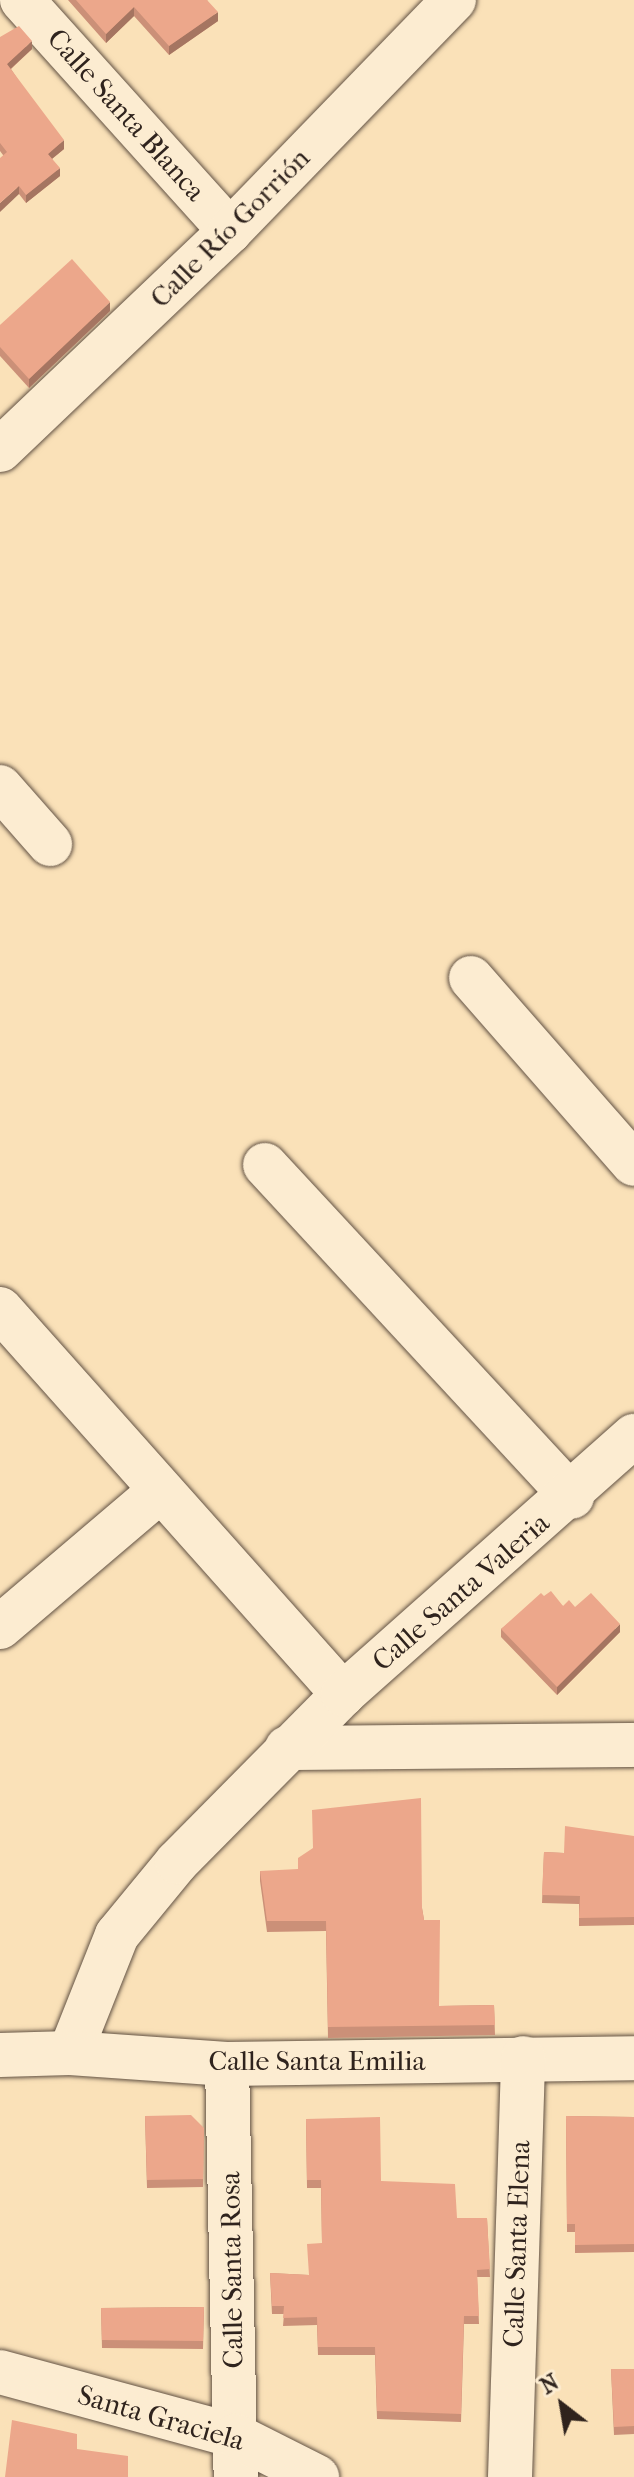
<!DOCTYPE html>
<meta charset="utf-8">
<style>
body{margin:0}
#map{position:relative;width:634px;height:2477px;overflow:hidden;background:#fae1b8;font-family:"IM FELL French Canon",serif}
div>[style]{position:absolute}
.roads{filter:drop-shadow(0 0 2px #625244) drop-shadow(0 0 2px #625244)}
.minor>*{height:44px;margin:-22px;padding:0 22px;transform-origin:22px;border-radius:22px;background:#fcecd1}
.wall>*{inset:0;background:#cb9078}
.shaded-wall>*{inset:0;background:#a57561}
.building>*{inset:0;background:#eca78b}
span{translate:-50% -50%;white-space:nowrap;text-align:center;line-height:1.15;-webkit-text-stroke:6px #fcecd1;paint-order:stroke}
.street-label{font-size:28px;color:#2f231d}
.north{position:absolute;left:522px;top:2365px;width:80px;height:80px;-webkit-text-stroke:6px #fcecd1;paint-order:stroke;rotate:329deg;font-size:22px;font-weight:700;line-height:32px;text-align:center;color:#2f231d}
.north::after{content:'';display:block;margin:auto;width:28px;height:36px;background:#2f231d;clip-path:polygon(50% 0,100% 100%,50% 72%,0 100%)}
</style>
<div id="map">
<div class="roads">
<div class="minor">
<div style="left:22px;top:0;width:311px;rotate:48deg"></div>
<div style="left:0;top:450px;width:318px;rotate:-43.6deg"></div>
<div style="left:230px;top:231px;width:322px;rotate:-45.9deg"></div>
<div style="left:0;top:787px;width:76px;rotate:48.7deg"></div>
<div style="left:471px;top:978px;width:247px;rotate:48.8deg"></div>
<div style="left:265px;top:1165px;width:452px;rotate:47.2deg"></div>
<div style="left:0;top:1309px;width:516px;rotate:48.3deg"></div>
<div style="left:0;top:1627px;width:210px;rotate:-40.4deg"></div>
<div style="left:287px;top:1748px;width:347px;rotate:-0.5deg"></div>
<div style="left:70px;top:2053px;width:127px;rotate:-68.3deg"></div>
<div style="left:117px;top:1935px;width:94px;rotate:-50.6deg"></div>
<div style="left:177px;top:1862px;width:236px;rotate:-45.3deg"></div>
<div style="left:343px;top:1694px;width:389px;rotate:-41.6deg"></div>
<div style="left:0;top:2055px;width:70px;rotate:-1.6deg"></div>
<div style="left:70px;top:2053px;width:157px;rotate:4deg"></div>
<div style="left:227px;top:2064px;width:407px;rotate:-0.8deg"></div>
<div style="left:227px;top:2064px;width:413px;rotate:88.8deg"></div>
<div style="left:0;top:2372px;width:245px;rotate:15.2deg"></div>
<div style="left:236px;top:2436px;width:91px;rotate:26.8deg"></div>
<div style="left:510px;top:2477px;width:419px;rotate:-88.2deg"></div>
</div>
</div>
<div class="wall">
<div style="clip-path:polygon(68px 0,207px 0,218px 21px,169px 55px,134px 16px,106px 43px)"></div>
<div style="clip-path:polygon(0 37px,32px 49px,11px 69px,64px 149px,52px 159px,60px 176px,26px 203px,19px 194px,3px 155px,0 151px)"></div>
<div style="clip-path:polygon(110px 311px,29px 388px,0 356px,0 325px)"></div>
<div style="clip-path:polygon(544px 1596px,563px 1606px,575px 1607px,620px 1632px,557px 1695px,501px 1637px,501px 1629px)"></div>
<div style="clip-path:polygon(634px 1836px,634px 1925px,579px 1926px,579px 1904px,542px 1903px,544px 1852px,564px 1853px)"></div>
<div style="clip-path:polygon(260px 1871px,422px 1908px,439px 2006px,494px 2005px,495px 2035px,328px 2038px,326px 1931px,267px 1932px,260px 1881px)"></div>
<div style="clip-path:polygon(145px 2116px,204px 2128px,203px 2187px,147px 2188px)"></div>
<div style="clip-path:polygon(566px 2116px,634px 2117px,634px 2252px,575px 2253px,575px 2232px,567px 2232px)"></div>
<div style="clip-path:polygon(306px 2119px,381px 2181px,457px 2218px,487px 2218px,490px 2277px,477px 2277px,479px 2324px,464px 2324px,461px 2422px,377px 2419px,375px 2355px,318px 2355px,317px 2325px,283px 2326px,284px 2314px,272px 2314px,270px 2273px,309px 2275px,322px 2243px,321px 2188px,307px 2188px)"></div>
<div style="clip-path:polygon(204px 2307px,203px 2349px,102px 2348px,101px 2308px)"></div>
<div style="clip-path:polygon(611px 2369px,634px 2369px,634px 2434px,614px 2435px)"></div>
</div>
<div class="shaded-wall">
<div style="clip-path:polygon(134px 7px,134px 16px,106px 43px,106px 34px)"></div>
<div style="clip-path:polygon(218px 12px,218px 21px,169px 55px,169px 46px)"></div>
<div style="clip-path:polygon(32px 41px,32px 49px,7px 72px,7px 64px)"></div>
<div style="clip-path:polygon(64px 140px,64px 149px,48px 162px,48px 154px)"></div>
<div style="clip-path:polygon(60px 168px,60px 176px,26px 203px,26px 195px)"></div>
<div style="clip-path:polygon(19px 186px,19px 194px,0 212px,0 203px)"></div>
<div style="clip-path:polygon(110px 302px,110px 311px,29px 388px,29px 379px)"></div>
<div style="clip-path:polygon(620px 1624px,620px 1632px,557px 1695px,557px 1687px)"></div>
</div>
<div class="building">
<div style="clip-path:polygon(76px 0,207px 0,218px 12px,169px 46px,134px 7px,106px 34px)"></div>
<div style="clip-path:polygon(19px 26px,32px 41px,7px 64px,64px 140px,48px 154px,60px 168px,26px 195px,19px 186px,0 203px,0 158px,7px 152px,0 143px,0 37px)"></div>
<div style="clip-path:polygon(72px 259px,110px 302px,29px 379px,0 347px,0 325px)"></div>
<div style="clip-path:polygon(551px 1591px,563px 1606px,569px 1600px,575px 1607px,591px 1593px,620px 1624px,557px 1687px,501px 1629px,541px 1593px,544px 1596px)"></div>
<div style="clip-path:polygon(421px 1798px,422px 1908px,424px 1920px,440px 1920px,439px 2006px,494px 2005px,495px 2025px,328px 2027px,326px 1921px,267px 1921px,260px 1871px,298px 1869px,298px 1858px,313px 1848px,312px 1810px)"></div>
<div style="clip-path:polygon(565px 1826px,634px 1836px,634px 1917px,579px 1918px,580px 1896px,542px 1895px,544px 1852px,564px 1853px)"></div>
<div style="clip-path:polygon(191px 2115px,204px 2128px,203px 2179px,147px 2180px,145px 2116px)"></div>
<div style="clip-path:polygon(566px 2116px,634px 2117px,634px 2244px,575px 2245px,575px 2224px,567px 2224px)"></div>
<div style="clip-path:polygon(380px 2117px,381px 2181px,455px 2184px,457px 2218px,487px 2218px,490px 2269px,477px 2270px,479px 2316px,464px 2316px,461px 2414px,377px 2411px,375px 2347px,318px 2347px,317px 2317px,283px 2318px,284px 2306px,272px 2306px,270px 2273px,309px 2275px,307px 2244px,322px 2243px,321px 2180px,307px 2180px,306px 2119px)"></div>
<div style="clip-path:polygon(204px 2307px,203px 2341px,102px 2340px,101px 2308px)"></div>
<div style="clip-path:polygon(611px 2369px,634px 2369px,634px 2426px,614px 2427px)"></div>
<div style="clip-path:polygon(12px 2420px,77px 2434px,77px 2449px,128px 2456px,128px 2477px,5px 2477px)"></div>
</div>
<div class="street-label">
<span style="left:126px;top:115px;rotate:48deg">Calle Santa Blanca</span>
<span style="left:230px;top:228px;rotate:-45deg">Calle Río Gorrión</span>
<span style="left:461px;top:1592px;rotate:-41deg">Calle Santa Valeria</span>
<span style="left:317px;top:2061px">Calle Santa Emilia</span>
<span style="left:517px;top:2244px;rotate:-88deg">Calle Santa Elena</span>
<span style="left:232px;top:2270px;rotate:-91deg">Calle Santa Rosa</span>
<span style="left:161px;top:2418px;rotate:16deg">Santa Graciela</span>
</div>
<div class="north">N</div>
</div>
